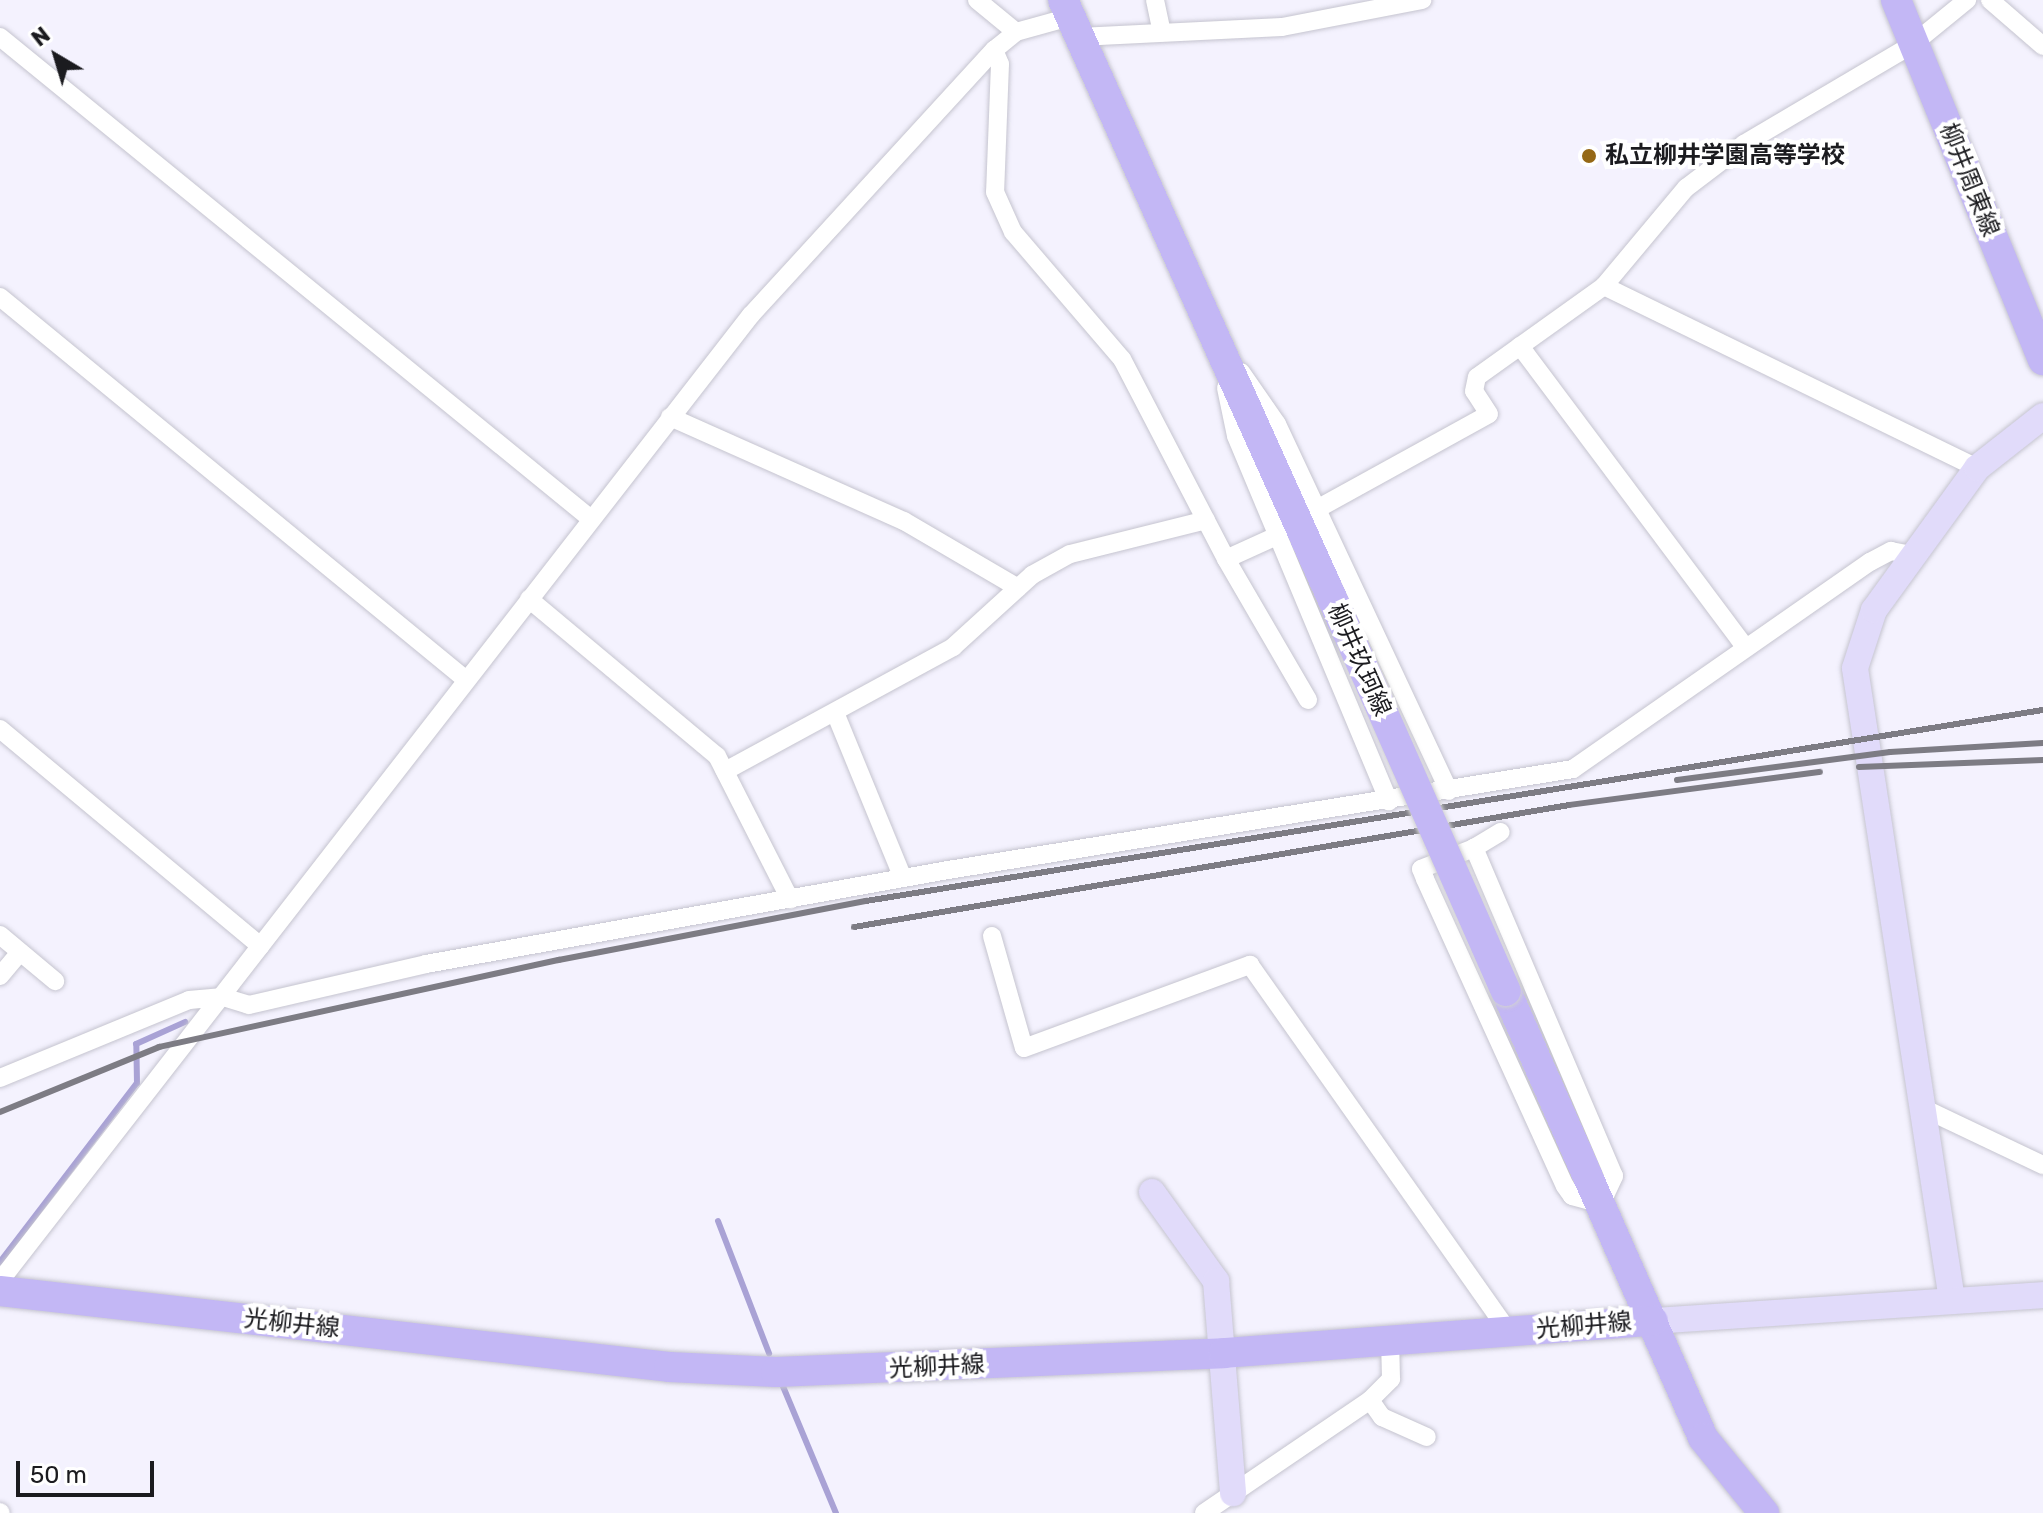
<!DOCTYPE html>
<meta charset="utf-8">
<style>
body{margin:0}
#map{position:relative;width:2043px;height:1513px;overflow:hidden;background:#f4f2fe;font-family:Rubik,"Noto Sans JP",sans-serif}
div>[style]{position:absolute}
.stream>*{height:6px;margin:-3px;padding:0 3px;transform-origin:3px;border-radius:3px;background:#a9a2d5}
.roads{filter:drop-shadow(0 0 2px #c5c4cf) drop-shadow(0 0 2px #c5c4cf)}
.street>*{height:18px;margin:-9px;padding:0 9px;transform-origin:9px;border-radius:9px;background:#fff}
.secondary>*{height:26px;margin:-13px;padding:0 13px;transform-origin:13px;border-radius:13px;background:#e1dbfa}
.primary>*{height:30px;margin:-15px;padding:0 15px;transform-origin:15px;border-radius:15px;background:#c3b7f5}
.rail>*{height:6px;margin:-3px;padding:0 3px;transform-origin:3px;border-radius:3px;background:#7d7c84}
.bridges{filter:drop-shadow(0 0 2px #d1d1d2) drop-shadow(0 0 2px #d1d1d2)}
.primary-bridge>*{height:30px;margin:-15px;padding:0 15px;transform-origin:15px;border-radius:15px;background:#c3b7f5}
.dots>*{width:22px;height:22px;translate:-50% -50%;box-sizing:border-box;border:4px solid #fff;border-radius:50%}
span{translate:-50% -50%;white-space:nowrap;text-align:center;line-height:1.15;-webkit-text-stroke:8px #fff;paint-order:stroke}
.poi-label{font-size:24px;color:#1b1b1f;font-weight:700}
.left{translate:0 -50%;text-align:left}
.street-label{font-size:24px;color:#1b1b1f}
.north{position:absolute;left:16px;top:16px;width:80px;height:80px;-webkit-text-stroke:6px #fff;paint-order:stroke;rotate:322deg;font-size:22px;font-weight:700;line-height:32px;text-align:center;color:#1b1b1f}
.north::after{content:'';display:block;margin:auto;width:28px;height:36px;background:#1b1b1f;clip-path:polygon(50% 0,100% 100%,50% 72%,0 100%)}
.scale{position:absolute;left:16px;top:1461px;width:138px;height:36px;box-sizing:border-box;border:4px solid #1b1b1f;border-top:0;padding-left:10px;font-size:24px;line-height:28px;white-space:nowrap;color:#1b1b1f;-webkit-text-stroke:6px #fff;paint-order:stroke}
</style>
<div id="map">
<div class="stream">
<div style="left:718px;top:1221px;width:142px;rotate:68.9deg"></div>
<div style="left:0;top:1262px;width:225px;rotate:-52.6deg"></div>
<div style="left:137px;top:1083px;width:39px;rotate:-91deg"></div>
<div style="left:136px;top:1044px;width:54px;rotate:-24.2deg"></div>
<div style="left:782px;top:1384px;width:140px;rotate:67.3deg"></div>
</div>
<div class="roads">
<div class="street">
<div style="left:977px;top:0;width:50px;rotate:39.4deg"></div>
<div style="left:1155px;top:0;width:33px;rotate:78deg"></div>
<div style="left:1990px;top:0;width:70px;rotate:41deg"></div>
<div style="left:0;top:37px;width:763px;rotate:39.2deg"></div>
<div style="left:1079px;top:37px;width:203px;rotate:-2.8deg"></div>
<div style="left:1282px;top:27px;width:143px;rotate:-10.9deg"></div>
<div style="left:994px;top:50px;width:15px;rotate:67deg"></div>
<div style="left:1000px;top:64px;width:128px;rotate:92.2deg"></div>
<div style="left:995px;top:192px;width:44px;rotate:65.8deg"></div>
<div style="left:1013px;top:232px;width:167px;rotate:49.4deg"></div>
<div style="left:1122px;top:359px;width:225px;rotate:62.5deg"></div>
<div style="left:1226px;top:559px;width:58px;rotate:-24.4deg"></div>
<div style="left:1604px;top:286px;width:415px;rotate:26deg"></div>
<div style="left:0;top:297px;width:602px;rotate:39.4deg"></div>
<div style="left:1520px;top:346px;width:372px;rotate:53.2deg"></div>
<div style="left:1241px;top:372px;width:63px;rotate:55.3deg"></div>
<div style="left:1277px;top:424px;width:405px;rotate:64.9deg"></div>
<div style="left:1226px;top:388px;width:49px;rotate:78.2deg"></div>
<div style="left:1236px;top:436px;width:396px;rotate:67.3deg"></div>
<div style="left:670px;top:417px;width:256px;rotate:24deg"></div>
<div style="left:904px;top:521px;width:132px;rotate:30.4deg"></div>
<div style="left:1317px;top:509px;width:196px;rotate:-28.9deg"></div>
<div style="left:1489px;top:414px;width:27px;rotate:-123deg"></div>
<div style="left:1474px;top:391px;width:14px;rotate:-78deg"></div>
<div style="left:1477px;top:377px;width:156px;rotate:-35.6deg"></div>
<div style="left:1604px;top:286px;width:128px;rotate:-50.1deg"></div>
<div style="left:1686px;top:188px;width:73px;rotate:-37.2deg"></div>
<div style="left:1744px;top:144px;width:196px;rotate:-30.6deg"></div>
<div style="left:1913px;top:44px;width:70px;rotate:-39.2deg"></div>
<div style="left:1226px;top:559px;width:163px;rotate:59.8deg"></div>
<div style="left:529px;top:599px;width:245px;rotate:39.9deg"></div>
<div style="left:717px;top:756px;width:161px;rotate:63deg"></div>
<div style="left:836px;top:715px;width:176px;rotate:67.7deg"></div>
<div style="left:0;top:729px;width:339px;rotate:39.8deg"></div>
<div style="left:725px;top:771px;width:260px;rotate:-28.5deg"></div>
<div style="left:953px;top:647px;width:107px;rotate:-42.3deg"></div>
<div style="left:1032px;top:575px;width:43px;rotate:-28.9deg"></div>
<div style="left:1070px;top:554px;width:140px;rotate:-14deg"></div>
<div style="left:1474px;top:848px;width:57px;rotate:158.4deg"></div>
<div style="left:1421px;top:869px;width:11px;rotate:68deg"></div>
<div style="left:1425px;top:879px;width:337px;rotate:65.5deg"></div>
<div style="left:1565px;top:1186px;width:12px;rotate:55deg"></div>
<div style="left:1572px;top:1196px;width:30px;rotate:15deg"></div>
<div style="left:1601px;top:1204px;width:31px;rotate:-65deg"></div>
<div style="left:1614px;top:1176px;width:357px;rotate:-113.1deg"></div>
<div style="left:1474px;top:848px;width:31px;rotate:-31deg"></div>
<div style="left:0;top:935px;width:72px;rotate:39.9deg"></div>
<div style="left:992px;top:936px;width:116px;rotate:74.1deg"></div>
<div style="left:1024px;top:1048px;width:241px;rotate:-20.2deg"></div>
<div style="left:1250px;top:965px;width:451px;rotate:54.8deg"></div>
<div style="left:0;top:976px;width:31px;rotate:-50deg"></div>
<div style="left:0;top:1078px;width:204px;rotate:-22.4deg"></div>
<div style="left:189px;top:1000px;width:34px;rotate:-5deg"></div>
<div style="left:223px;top:997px;width:27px;rotate:17deg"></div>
<div style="left:249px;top:1005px;width:182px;rotate:-13deg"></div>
<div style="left:426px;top:964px;width:530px;rotate:-10.21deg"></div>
<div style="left:948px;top:870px;width:633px;rotate:-9.18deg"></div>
<div style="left:1573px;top:769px;width:362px;rotate:-34.9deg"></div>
<div style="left:1870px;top:562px;width:24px;rotate:-28deg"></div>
<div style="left:1891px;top:551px;width:21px;rotate:11deg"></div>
<div style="left:1925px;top:1109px;width:131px;rotate:25.4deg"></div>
<div style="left:0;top:1281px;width:1224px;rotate:-52.14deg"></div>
<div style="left:751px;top:315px;width:360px;rotate:-47.5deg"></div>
<div style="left:994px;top:50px;width:28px;rotate:-39deg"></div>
<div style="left:1016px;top:32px;width:56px;rotate:-15.5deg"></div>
<div style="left:1370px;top:1400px;width:21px;rotate:55deg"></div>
<div style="left:1382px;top:1417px;width:49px;rotate:24deg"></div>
<div style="left:0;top:1512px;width:1px;rotate:45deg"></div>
<div style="left:1204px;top:1513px;width:201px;rotate:-34.2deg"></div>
<div style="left:1370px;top:1400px;width:30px;rotate:-45deg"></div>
<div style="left:1391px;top:1379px;width:40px;rotate:-91.4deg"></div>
</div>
<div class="secondary">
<div style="left:1152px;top:1192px;width:110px;rotate:54.3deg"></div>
<div style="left:1216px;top:1281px;width:213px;rotate:85.4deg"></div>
<div style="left:1952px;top:1300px;width:639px;rotate:-98.73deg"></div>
<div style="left:1855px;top:668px;width:61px;rotate:-71.9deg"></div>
<div style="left:1874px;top:610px;width:175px;rotate:-54deg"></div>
<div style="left:1977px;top:468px;width:84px;rotate:-38.2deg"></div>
<div style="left:1653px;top:1321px;width:391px;rotate:-3.8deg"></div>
</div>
<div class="primary">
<div style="left:1063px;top:0;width:709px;rotate:65.78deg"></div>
<div style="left:1896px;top:0;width:389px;rotate:67.8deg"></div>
<div style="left:1506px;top:991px;width:488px;rotate:66.2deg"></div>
<div style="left:1703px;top:1438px;width:97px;rotate:50.9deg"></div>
<div style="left:0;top:1291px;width:673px;rotate:6.48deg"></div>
<div style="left:669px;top:1367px;width:107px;rotate:2.7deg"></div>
<div style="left:776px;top:1372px;width:448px;rotate:-2.4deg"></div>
<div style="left:1224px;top:1353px;width:430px;rotate:-4.3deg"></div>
</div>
</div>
<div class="rail">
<div style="left:1859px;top:767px;width:184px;rotate:-2.2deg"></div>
<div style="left:1677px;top:780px;width:215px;rotate:-7.5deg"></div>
<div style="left:1890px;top:752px;width:153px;rotate:-3.4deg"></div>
<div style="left:854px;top:927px;width:725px;rotate:-9.68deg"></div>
<div style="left:1569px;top:805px;width:253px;rotate:-7.5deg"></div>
<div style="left:0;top:1112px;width:172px;rotate:-22.2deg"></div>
<div style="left:159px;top:1047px;width:409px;rotate:-12.3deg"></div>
<div style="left:559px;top:960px;width:313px;rotate:-10.9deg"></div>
<div style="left:866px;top:901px;width:1192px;rotate:-9.22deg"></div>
</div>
<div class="bridges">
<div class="primary-bridge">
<div style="left:1354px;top:647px;width:376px;rotate:66.2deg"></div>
</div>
</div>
<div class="dots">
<div style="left:1589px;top:156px;background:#956815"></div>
</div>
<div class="poi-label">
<span class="left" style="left:1605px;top:156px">私立柳井学園高等学校</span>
</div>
<div class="street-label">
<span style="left:1969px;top:180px;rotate:68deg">柳井周東線</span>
<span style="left:1359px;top:660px;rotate:66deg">柳井玖珂線</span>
<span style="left:292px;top:1324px;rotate:6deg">光柳井線</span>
<span style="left:1584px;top:1326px;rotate:-5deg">光柳井線</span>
<span style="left:937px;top:1367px;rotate:-3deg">光柳井線</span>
</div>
<div class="north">N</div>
<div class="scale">50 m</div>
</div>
